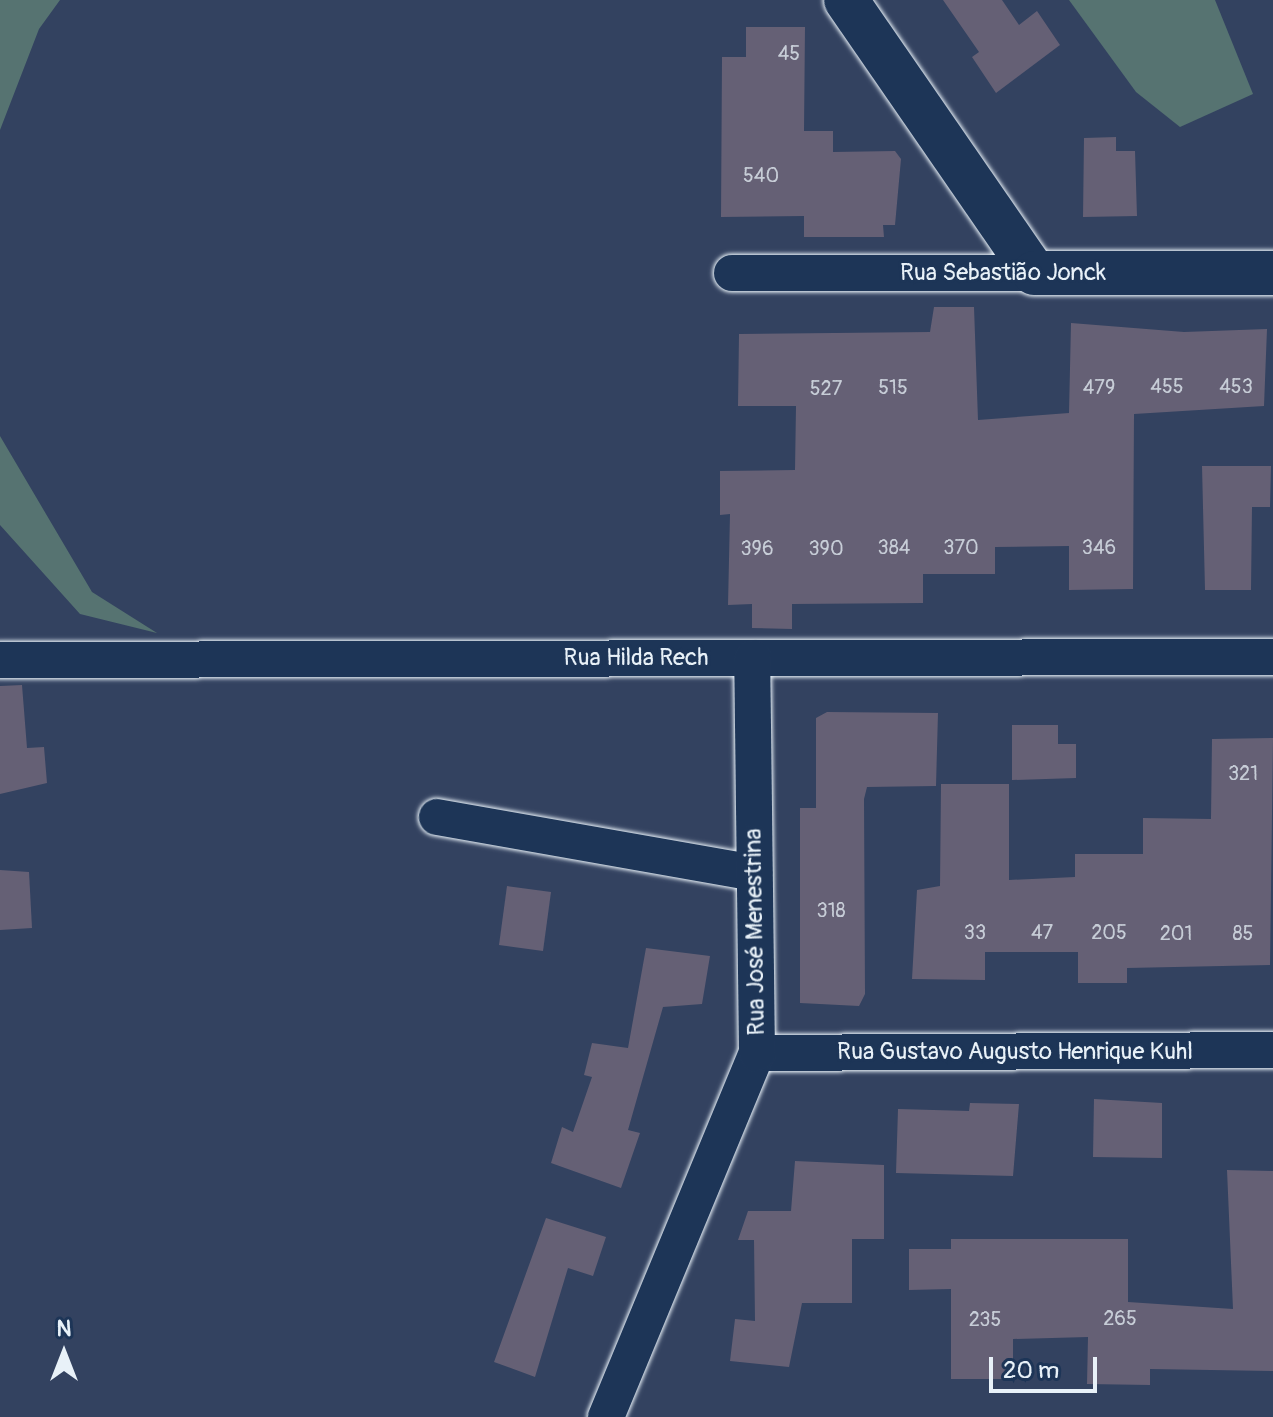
<!DOCTYPE html>
<meta charset="utf-8">
<style>
body{margin:0}
#map{position:relative;width:1273px;height:1417px;overflow:hidden;background:#334260;font-family:Pangolin,sans-serif}
div>[style]{position:absolute}
.green>*{inset:0;background:#567371}
.building>*{inset:0;background:#656075}
.roads{filter:drop-shadow(0 0 2px #e8f1f8) drop-shadow(0 0 2px #e8f1f8)}
.street>*{height:36px;margin:-18px;padding:0 18px;transform-origin:18px;border-radius:18px;background:#1d3557}
.secondary>*{height:44px;margin:-22px;padding:0 22px;transform-origin:22px;border-radius:22px;background:#1d3557}
span{translate:-50% -50%;white-space:nowrap;text-align:center;line-height:1.15;-webkit-text-stroke:6px #1d3557;paint-order:stroke}
.number-label{font-size:20px;color:#c7cdd7}
.number-label span{-webkit-text-stroke-width:0}
.street-label{font-size:24px;color:#e8f1f8}
.north{position:absolute;left:24px;top:1313px;width:80px;height:80px;-webkit-text-stroke:6px #1d3557;paint-order:stroke;rotate:0deg;font-size:22px;font-weight:700;line-height:32px;text-align:center;color:#e8f1f8}
.north::after{content:'';display:block;margin:auto;width:28px;height:36px;background:#e8f1f8;clip-path:polygon(50% 0,100% 100%,50% 72%,0 100%)}
.scale{position:absolute;left:989px;top:1357px;width:108px;height:36px;box-sizing:border-box;border:4px solid #e8f1f8;border-top:0;padding-left:10px;font-size:24px;line-height:28px;white-space:nowrap;color:#e8f1f8;-webkit-text-stroke:6px #1d3557;paint-order:stroke}
</style>
<div id="map">
<div class="green">
<div style="clip-path:polygon(0 0,60px 0,39px 29px,0 130px)"></div>
<div style="clip-path:polygon(1069px 0,1215px 0,1253px 94px,1180px 127px,1136px 92px)"></div>
<div style="clip-path:polygon(0 436px,92px 592px,157px 633px,80px 614px,0 525px)"></div>
</div>
<div class="building">
<div style="clip-path:polygon(943px 0,1002px 0,1019px 25px,1037px 11px,1060px 45px,996px 93px,972px 57px,979px 52px)"></div>
<div style="clip-path:polygon(746px 27px,805px 27px,804px 131px,833px 131px,833px 152px,895px 151px,901px 159px,895px 225px,883px 225px,884px 237px,804px 237px,804px 216px,721px 217px,722px 57px,746px 57px)"></div>
<div style="clip-path:polygon(1116px 137px,1116px 151px,1135px 151px,1137px 216px,1083px 217px,1084px 138px)"></div>
<div style="clip-path:polygon(934px 307px,974px 307px,978px 420px,1069px 413px,1071px 323px,1184px 332px,1267px 329px,1264px 406px,1134px 414px,1133px 589px,1069px 590px,1069px 546px,995px 547px,995px 574px,923px 574px,923px 603px,792px 604px,792px 629px,752px 628px,752px 604px,728px 605px,730px 514px,720px 515px,720px 471px,795px 470px,796px 406px,738px 406px,739px 334px,930px 332px)"></div>
<div style="clip-path:polygon(1202px 466px,1271px 466px,1270px 507px,1252px 507px,1251px 590px,1205px 590px)"></div>
<div style="clip-path:polygon(22px 685px,27px 748px,44px 747px,47px 783px,0 794px,0 686px)"></div>
<div style="clip-path:polygon(827px 712px,938px 713px,936px 786px,867px 787px,864px 799px,865px 994px,859px 1006px,800px 1003px,800px 808px,816px 808px,816px 718px)"></div>
<div style="clip-path:polygon(1012px 725px,1058px 725px,1058px 744px,1076px 744px,1076px 778px,1012px 780px)"></div>
<div style="clip-path:polygon(1273px 738px,1270px 965px,1127px 968px,1127px 983px,1078px 983px,1078px 952px,985px 952px,985px 980px,912px 979px,917px 890px,940px 886px,941px 784px,1009px 784px,1009px 880px,1075px 877px,1075px 854px,1143px 854px,1143px 818px,1211px 819px,1212px 739px)"></div>
<div style="clip-path:polygon(0 870px,29px 872px,32px 928px,0 930px)"></div>
<div style="clip-path:polygon(507px 886px,551px 892px,543px 951px,499px 945px)"></div>
<div style="clip-path:polygon(646px 948px,710px 956px,702px 1004px,663px 1007px,628px 1130px,640px 1133px,621px 1188px,551px 1163px,562px 1127px,573px 1132px,592px 1077px,584px 1075px,592px 1043px,628px 1048px)"></div>
<div style="clip-path:polygon(1094px 1099px,1162px 1103px,1162px 1158px,1093px 1157px)"></div>
<div style="clip-path:polygon(970px 1103px,1019px 1104px,1013px 1176px,896px 1173px,898px 1109px,969px 1111px)"></div>
<div style="clip-path:polygon(795px 1161px,884px 1165px,884px 1239px,852px 1239px,852px 1303px,802px 1303px,789px 1367px,730px 1361px,735px 1319px,755px 1321px,754px 1240px,738px 1240px,748px 1211px,791px 1211px)"></div>
<div style="clip-path:polygon(1227px 1170px,1273px 1171px,1273px 1371px,1150px 1369px,1150px 1385px,1087px 1384px,1088px 1337px,1013px 1339px,1013px 1379px,951px 1379px,951px 1289px,909px 1290px,909px 1249px,951px 1249px,951px 1239px,1128px 1239px,1128px 1302px,1233px 1309px)"></div>
<div style="clip-path:polygon(546px 1218px,606px 1237px,593px 1276px,568px 1268px,535px 1377px,494px 1362px)"></div>
</div>
<div class="roads">
<div class="street">
<div style="left:732px;top:273px;width:302px"></div>
<div style="left:0;top:660px;width:1273px;rotate:-0.14deg"></div>
<div style="left:437px;top:817px;width:322px;rotate:10deg"></div>
<div style="left:757px;top:1053px;width:516px;rotate:-0.33deg"></div>
<div style="left:606px;top:1417px;width:394px;rotate:-67.5deg"></div>
<div style="left:757px;top:1053px;width:395px;rotate:-90.7deg"></div>
</div>
<div class="secondary">
<div style="left:846px;top:0;width:331px;rotate:55.4deg"></div>
<div style="left:1034px;top:273px;width:239px"></div>
</div>
</div>
<div class="number-label">
<span style="left:789px;top:53px">45</span>
<span style="left:761px;top:175px">540</span>
<span style="left:1167px;top:386px">455</span>
<span style="left:1236px;top:386px">453</span>
<span style="left:893px;top:387px">515</span>
<span style="left:1099px;top:387px">479</span>
<span style="left:826px;top:388px">527</span>
<span style="left:894px;top:547px">384</span>
<span style="left:961px;top:547px">370</span>
<span style="left:1099px;top:547px">346</span>
<span style="left:757px;top:548px">396</span>
<span style="left:826px;top:548px">390</span>
<span style="left:1243px;top:773px">321</span>
<span style="left:831px;top:910px">318</span>
<span style="left:975px;top:932px">33</span>
<span style="left:1042px;top:932px">47</span>
<span style="left:1109px;top:932px">205</span>
<span style="left:1176px;top:933px">201</span>
<span style="left:1243px;top:933px">85</span>
<span style="left:1120px;top:1318px">265</span>
<span style="left:985px;top:1319px">235</span>
</div>
<div class="street-label">
<span style="left:1003px;top:273px">Rua Sebastião Jonck</span>
<span style="left:636px;top:658px">Rua Hilda Rech</span>
<span style="left:755px;top:932px;rotate:-91deg">Rua José Menestrina</span>
<span style="left:1015px;top:1052px">Rua Gustavo Augusto Henrique Kuhl</span>
</div>
<div class="north">N</div>
<div class="scale">20 m</div>
</div>
